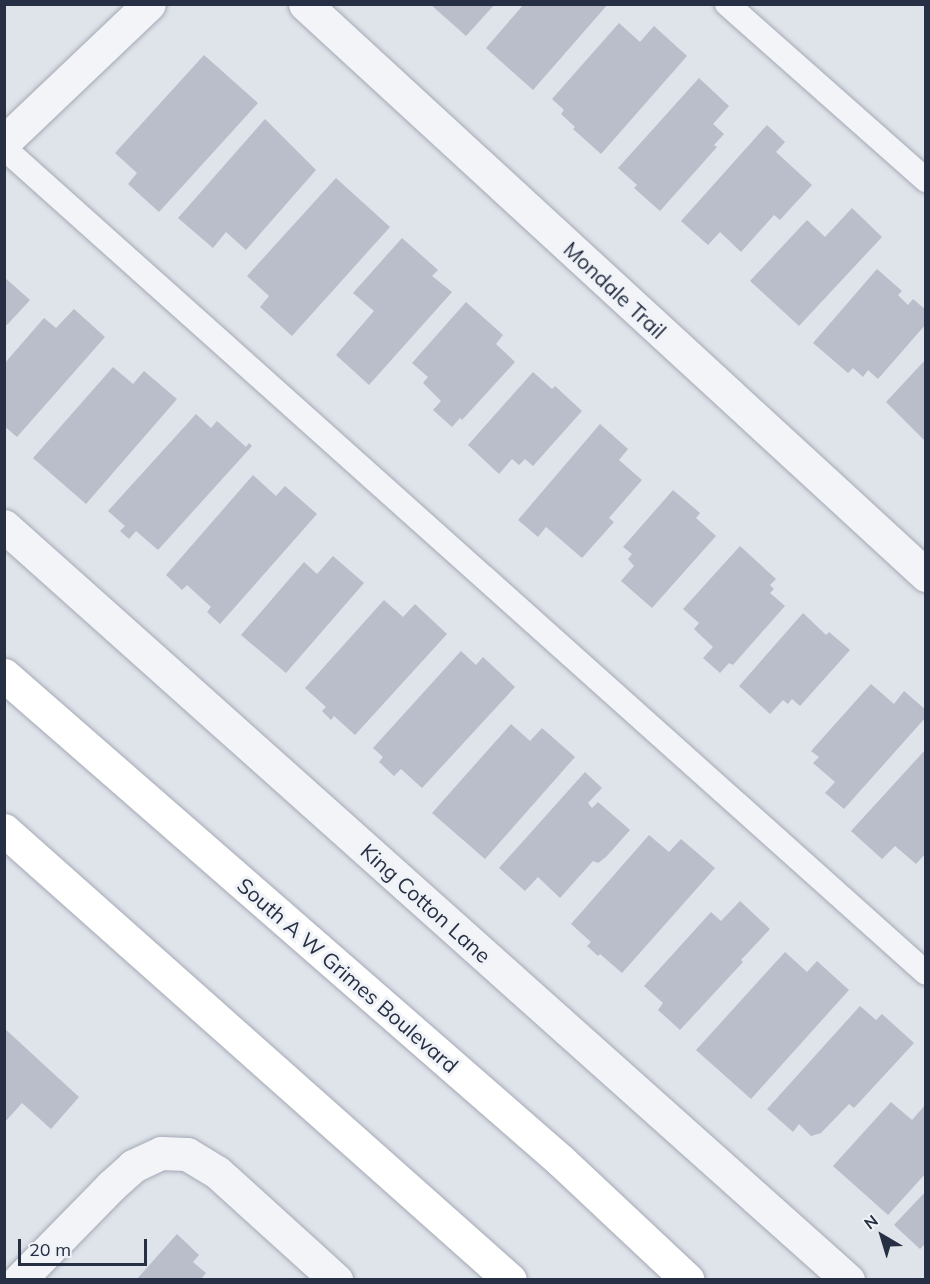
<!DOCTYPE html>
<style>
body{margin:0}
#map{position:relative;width:930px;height:1284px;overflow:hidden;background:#dfe3ea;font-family:Mulish,sans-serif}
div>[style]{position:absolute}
.building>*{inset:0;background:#b9beca}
.roads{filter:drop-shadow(0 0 2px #a4a9b5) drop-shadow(0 0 2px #a4a9b5)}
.lane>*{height:24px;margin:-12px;padding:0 12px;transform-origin:12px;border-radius:12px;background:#f2f4f8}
.street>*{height:33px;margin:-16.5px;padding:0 16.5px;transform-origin:16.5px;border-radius:16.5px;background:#f2f4f8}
.secondary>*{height:33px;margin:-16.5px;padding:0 16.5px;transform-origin:16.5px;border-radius:16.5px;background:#fff}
span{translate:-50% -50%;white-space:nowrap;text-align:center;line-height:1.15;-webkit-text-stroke:6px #eff2f7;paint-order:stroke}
.street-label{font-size:21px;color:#262f43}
.frame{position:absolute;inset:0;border:6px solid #262f43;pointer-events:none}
.north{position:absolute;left:852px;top:1206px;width:60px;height:60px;-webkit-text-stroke:4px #eff2f7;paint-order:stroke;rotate:322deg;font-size:16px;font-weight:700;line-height:24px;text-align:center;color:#262f43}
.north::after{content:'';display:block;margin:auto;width:21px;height:27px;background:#262f43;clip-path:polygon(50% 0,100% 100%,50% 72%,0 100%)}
.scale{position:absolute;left:18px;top:1239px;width:129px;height:27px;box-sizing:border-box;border:3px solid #262f43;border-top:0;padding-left:8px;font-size:18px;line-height:21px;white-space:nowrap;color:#262f43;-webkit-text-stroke:4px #eff2f7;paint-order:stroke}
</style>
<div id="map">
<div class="building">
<div style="clip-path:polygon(430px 4px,495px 4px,466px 36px)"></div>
<div style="clip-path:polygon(524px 4px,608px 4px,533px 90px,486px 48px)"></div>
<div style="clip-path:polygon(619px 23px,640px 42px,654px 26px,687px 56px,601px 154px,573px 129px,575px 127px,561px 114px,564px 110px,552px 99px)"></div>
<div style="clip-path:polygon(204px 55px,258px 103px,159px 212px,128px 184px,137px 173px,115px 153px)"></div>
<div style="clip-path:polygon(699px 78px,729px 106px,713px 124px,724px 134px,714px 145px,717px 147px,660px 211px,634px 188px,637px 185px,618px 168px)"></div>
<div style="clip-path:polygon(265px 119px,316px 170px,246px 250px,226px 232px,213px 248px,178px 218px)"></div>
<div style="clip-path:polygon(767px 125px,785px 142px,776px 152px,812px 185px,780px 220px,774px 215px,741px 252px,720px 232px,708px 245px,681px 221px)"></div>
<div style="clip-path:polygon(336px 178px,390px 227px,292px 336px,260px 307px,269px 296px,247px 276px)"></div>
<div style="clip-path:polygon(852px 208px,882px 237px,799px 326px,750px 281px,807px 220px,825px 237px)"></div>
<div style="clip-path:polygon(402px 238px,438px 270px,432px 276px,452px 292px,369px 385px,336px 355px,374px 311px,353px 293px)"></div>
<div style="clip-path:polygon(877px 269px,902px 291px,898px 295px,908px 305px,913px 299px,926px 310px,926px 324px,878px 379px,868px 370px,863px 377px,853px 368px,848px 373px,813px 343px)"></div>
<div style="clip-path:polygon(4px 277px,30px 300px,7px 325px,4px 323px)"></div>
<div style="clip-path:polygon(466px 302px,503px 335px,496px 344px,515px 362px,462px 420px,460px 418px,452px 427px,433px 410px,441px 401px,423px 383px,428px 377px,412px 363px)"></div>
<div style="clip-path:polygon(74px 309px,105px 337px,17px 437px,4px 426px,4px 364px,44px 318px,56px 328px)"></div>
<div style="clip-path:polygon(926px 359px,926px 442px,886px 402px)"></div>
<div style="clip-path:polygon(113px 367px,133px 384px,144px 371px,177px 399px,86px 504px,33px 458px)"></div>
<div style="clip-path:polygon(533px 372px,552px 389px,555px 386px,582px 411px,533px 466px,525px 459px,519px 465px,512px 459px,499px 474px,468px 445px)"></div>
<div style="clip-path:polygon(196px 414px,211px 428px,217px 421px,246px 447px,249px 443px,252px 446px,158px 550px,136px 531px,129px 539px,120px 531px,125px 526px,108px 511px)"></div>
<div style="clip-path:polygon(600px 424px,628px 449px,619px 460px,642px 480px,609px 518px,614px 522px,582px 558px,546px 527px,538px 537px,518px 520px)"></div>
<div style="clip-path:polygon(253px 475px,276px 496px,285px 486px,317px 514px,220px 624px,207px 612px,211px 607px,187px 585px,182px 590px,166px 575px)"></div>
<div style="clip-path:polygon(673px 490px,700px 513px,696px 518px,716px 536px,652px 608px,621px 581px,634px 566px,628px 559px,632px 554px,623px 547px)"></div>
<div style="clip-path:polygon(740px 546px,776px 579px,770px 585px,774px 589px,770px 593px,785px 606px,733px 665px,729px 663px,720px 673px,703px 658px,713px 647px,694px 629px,699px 623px,683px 609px)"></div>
<div style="clip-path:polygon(333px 556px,364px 583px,286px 673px,241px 635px,304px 562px,317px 574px)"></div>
<div style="clip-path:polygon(384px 600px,403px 617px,415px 604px,447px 634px,355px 735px,334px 716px,331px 720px,322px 711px,326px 707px,305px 688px)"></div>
<div style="clip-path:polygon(803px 613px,826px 635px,829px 632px,850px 650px,800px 706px,792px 699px,788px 704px,783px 700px,770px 714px,739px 686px)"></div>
<div style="clip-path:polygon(461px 651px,476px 665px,483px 657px,515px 687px,422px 788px,401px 769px,394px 776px,379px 762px,383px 757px,373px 748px)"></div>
<div style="clip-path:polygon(871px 684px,894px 704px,904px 691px,926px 710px,926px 717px,844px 809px,825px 793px,835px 782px,813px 763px,819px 757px,811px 751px)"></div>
<div style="clip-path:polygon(511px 724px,530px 741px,542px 728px,575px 757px,485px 859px,432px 813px)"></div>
<div style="clip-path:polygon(926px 749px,926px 853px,916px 864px,895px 846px,882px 859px,851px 831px)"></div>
<div style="clip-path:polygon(585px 772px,602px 788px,588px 803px,592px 808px,598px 802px,630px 830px,606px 857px,598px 863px,593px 861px,560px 898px,538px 877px,525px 891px,499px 868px)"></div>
<div style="clip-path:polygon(649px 835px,669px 852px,681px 839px,715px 868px,622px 973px,600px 954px,598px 956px,587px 946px,591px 942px,571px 924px)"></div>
<div style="clip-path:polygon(740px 901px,770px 929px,741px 960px,743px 962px,680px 1030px,658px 1010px,663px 1003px,644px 986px,711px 912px,721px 921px)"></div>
<div style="clip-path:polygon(785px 952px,807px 972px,817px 961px,849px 990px,751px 1099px,696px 1050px)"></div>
<div style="clip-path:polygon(860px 1006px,876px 1020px,882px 1014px,914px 1043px,854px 1108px,849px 1104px,821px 1133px,811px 1136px,799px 1124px,793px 1132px,767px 1109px)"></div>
<div style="clip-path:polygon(4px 1028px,79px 1097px,51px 1129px,22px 1103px,4px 1123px)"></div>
<div style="clip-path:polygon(891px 1102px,912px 1120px,926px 1104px,926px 1173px,888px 1215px,833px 1166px)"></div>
<div style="clip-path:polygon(926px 1191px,926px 1243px,920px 1249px,894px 1225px)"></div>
<div style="clip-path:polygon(177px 1234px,199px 1255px,193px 1262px,206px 1273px,200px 1280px,136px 1280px)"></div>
</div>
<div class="roads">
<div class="lane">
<div style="left:727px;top:4px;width:266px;rotate:41.5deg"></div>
<div style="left:4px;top:148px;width:1237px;rotate:41.82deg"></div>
</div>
<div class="street">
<div style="left:305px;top:4px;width:844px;rotate:42.6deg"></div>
<div style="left:4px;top:142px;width:200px;rotate:-43.6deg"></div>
<div style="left:4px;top:526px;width:1132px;rotate:41.78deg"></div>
<div style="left:19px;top:1280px;width:132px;rotate:-45.6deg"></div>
<div style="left:111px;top:1186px;width:30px;rotate:-42deg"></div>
<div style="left:133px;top:1166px;width:31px;rotate:-25deg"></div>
<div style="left:161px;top:1153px;width:26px;rotate:2deg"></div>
<div style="left:187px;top:1154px;width:35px;rotate:31deg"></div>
<div style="left:217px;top:1172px;width:161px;rotate:42.2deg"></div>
</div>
<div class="secondary">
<div style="left:4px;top:675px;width:738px;rotate:41.1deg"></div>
<div style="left:560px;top:1160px;width:175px;rotate:43.2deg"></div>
<div style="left:4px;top:830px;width:677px;rotate:41.65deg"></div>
</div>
</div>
<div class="street-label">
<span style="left:615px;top:290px;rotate:43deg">Mondale Trail</span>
<span style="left:426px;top:903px;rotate:42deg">King Cotton Lane</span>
<span style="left:348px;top:975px;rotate:41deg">South A W Grimes Boulevard</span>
</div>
<div class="frame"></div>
<div class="north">N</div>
<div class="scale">20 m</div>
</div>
